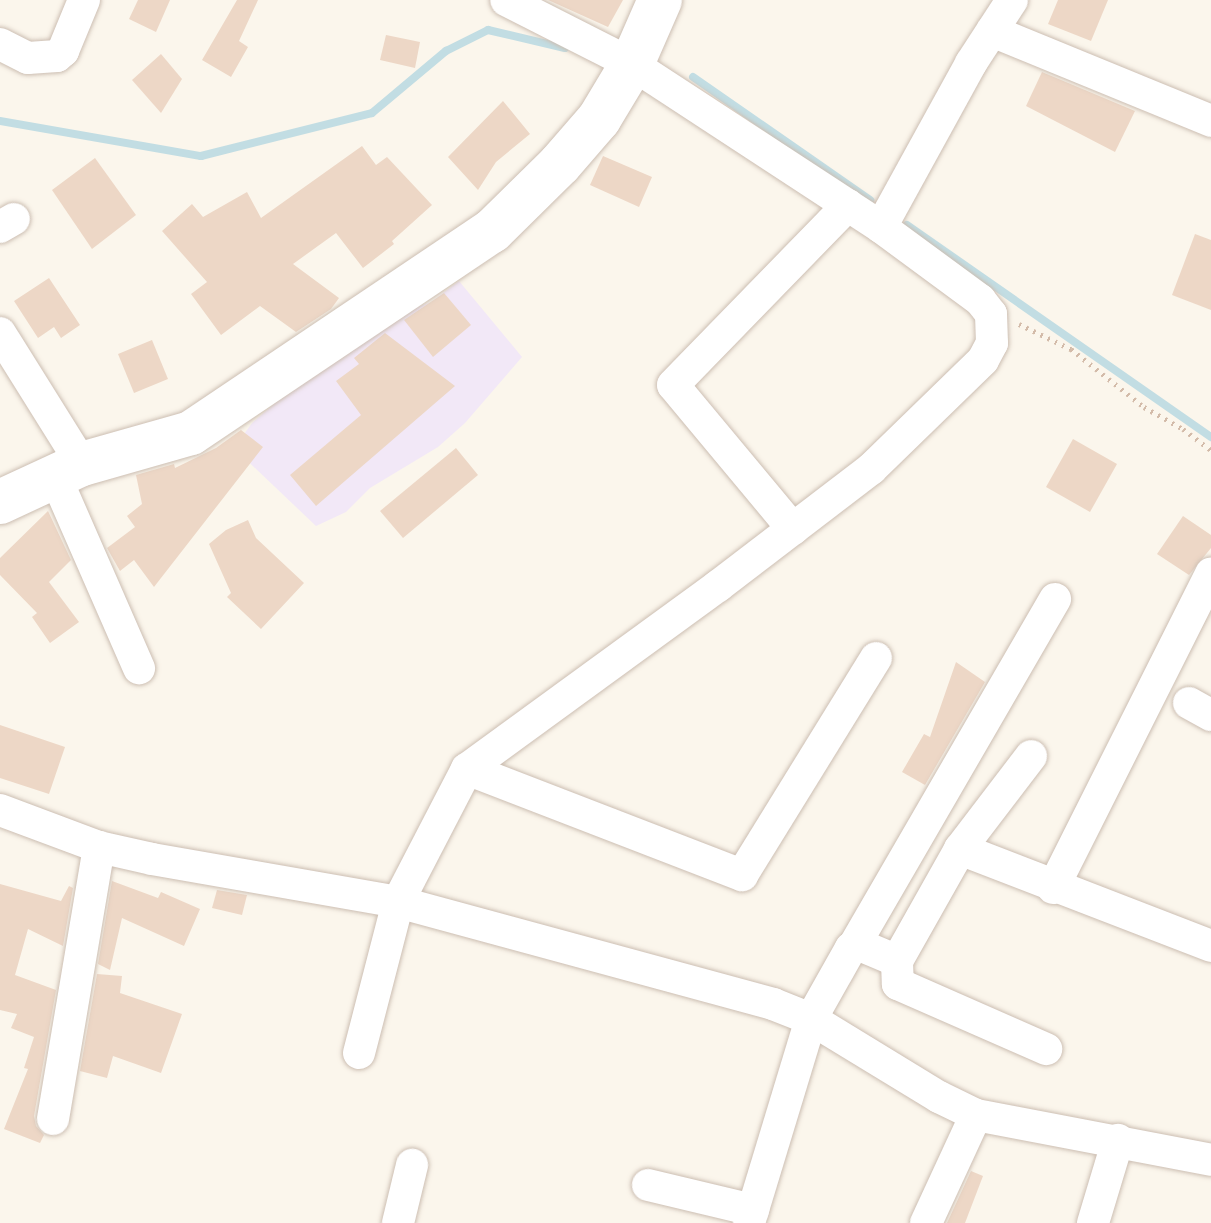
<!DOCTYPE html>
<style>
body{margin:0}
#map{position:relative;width:1211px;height:1223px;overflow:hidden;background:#fbf6ec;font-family:"Source Sans 3",sans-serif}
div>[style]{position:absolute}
.education>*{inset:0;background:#f2e8f7}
.stream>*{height:8px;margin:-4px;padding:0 4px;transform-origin:4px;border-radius:4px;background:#c2dde3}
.building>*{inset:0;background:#edd7c6}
.path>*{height:5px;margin-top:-2.5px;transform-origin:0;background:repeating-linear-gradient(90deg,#d3bba9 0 2px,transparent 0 8px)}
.roads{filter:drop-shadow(0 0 2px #ccbeb2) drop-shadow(0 0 2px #ccbeb2)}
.street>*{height:32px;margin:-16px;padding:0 16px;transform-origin:16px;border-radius:16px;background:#fff}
.secondary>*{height:44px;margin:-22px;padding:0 22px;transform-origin:22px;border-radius:22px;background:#fff}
span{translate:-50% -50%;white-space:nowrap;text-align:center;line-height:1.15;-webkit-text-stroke:6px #fdf9f2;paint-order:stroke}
</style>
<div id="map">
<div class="education">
<div style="clip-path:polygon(459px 281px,522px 357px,465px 423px,438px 447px,370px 488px,346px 512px,316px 526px,234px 448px,252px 423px,326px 359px,397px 315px,431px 302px)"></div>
</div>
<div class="stream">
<div style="left:693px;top:77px;width:216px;rotate:34.8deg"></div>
<div style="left:0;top:121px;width:204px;rotate:9.9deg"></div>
<div style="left:201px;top:156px;width:176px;rotate:-14.1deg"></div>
<div style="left:372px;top:113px;width:97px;rotate:-40deg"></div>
<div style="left:446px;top:51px;width:47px;rotate:-26.6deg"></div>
<div style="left:488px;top:30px;width:79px;rotate:13.2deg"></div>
<div style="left:907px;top:225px;width:371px;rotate:34.9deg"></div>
</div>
<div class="building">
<div style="clip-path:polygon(138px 0,170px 0,156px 32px,129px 19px)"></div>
<div style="clip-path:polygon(237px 0,258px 0,239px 41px,248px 47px,231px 77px,202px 60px)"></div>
<div style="clip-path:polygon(548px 0,623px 0,608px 27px)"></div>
<div style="clip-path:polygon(1058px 0,1108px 0,1091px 41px,1048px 24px)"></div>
<div style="clip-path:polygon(386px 35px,420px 42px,415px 68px,380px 60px)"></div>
<div style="clip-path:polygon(161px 54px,182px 79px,161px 113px,132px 80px)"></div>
<div style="clip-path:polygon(1042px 72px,1135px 111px,1115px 152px,1026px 106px)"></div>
<div style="clip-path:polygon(503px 101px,530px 134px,496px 162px,478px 190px,448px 157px)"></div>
<div style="clip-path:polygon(362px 146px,376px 165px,387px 157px,432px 205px,392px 241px,394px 244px,363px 268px,336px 233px,293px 264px,339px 298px,331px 309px,296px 332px,260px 306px,221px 335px,191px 294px,207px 282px,162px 231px,192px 204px,203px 217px,247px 192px,261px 218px)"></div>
<div style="clip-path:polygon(603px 156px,652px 177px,639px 207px,590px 185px)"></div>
<div style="clip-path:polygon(95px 158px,136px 215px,92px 249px,52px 190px)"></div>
<div style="clip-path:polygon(1195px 234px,1211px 240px,1211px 310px,1172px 295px)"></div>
<div style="clip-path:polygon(49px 278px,80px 325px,61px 338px,54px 327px,38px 338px,14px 301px)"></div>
<div style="clip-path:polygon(444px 293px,471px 325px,433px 357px,404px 320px)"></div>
<div style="clip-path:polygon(385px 333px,455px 386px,316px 506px,290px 475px,361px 415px,336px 381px,359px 364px,354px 358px)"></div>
<div style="clip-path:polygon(152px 340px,168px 379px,134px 393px,118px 354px)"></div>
<div style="clip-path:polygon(241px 430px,263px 447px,154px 587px,134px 560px,120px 571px,107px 548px,135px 527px,127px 516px,142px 504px,136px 475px,174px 464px,175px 468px,216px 448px)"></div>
<div style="clip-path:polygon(1073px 439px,1117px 464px,1090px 512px,1046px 487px)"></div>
<div style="clip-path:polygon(456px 448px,478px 475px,403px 538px,380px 511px)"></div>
<div style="clip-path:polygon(48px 511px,71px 560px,49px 582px,79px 622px,50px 643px,32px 617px,37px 613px,0 575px,0 558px)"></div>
<div style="clip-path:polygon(1183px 516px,1211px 535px,1211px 548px,1189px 575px,1157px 554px)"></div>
<div style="clip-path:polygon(248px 520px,256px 538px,304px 583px,261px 629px,227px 597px,231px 593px,209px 544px,226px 530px)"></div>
<div style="clip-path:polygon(956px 662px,985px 682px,925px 785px,902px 772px,924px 734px,930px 737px)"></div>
<div style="clip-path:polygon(0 725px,65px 747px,49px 794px,0 778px)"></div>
<div style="clip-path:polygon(112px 881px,158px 898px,161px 892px,200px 909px,184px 946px,122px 918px,110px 970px,98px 964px)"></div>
<div style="clip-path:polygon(0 884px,61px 901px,69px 886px,73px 888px,63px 946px,28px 929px,15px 975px,56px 990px,34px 1116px,36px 1126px,44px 1135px,40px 1143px,4px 1129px,28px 1069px,24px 1068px,34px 1037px,11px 1028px,17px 1014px,0 1010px)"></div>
<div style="clip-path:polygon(217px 890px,247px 895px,242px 915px,212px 908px)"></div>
<div style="clip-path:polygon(97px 974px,122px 976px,120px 993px,182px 1014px,161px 1073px,113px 1056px,107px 1078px,80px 1071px)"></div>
<div style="clip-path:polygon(971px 1171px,983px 1176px,965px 1223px,947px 1223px)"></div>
</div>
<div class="path">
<div style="left:1019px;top:324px;width:58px;rotate:25.7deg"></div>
<div style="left:1071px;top:349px;width:93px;rotate:38.5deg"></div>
<div style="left:1144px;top:407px;width:45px;rotate:29.4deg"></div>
<div style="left:1183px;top:429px;width:35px;rotate:37deg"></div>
</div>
<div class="roads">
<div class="street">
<div style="left:992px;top:31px;width:237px;rotate:22.3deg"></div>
<div style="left:0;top:44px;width:31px;rotate:27deg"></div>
<div style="left:28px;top:58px;width:29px;rotate:-4deg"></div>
<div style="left:57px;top:56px;width:8px;rotate:-40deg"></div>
<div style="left:63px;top:51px;width:55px;rotate:-67.6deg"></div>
<div style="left:0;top:227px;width:16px;rotate:-30deg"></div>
<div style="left:881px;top:227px;width:187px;rotate:-61.2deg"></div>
<div style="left:971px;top:63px;width:75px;rotate:-56.9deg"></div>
<div style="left:0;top:333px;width:155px;rotate:58deg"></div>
<div style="left:55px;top:476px;width:210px;rotate:66.4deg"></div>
<div style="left:793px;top:529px;width:187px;rotate:-129.8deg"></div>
<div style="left:673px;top:385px;width:251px;rotate:-45.8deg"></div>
<div style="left:1189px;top:703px;width:25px;rotate:29deg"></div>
<div style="left:467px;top:769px;width:295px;rotate:21.1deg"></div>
<div style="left:742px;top:875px;width:255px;rotate:-58.3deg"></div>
<div style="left:0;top:810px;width:106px;rotate:20.5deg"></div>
<div style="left:99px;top:847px;width:54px;rotate:12.8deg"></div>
<div style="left:152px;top:859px;width:250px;rotate:9.9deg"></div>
<div style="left:398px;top:902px;width:389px;rotate:15.2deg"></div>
<div style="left:773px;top:1004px;width:41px;rotate:21.5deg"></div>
<div style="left:811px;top:1019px;width:81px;rotate:-60.6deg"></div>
<div style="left:851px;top:948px;width:11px;rotate:-10deg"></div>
<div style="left:862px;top:946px;width:38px;rotate:23deg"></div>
<div style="left:897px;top:961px;width:129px;rotate:-60.6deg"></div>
<div style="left:960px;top:849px;width:269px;rotate:21.1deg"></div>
<div style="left:960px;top:849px;width:117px;rotate:-52.6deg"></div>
<div style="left:1053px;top:888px;width:352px;rotate:-63.3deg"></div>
<div style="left:854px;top:946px;width:401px;rotate:-59.9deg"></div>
<div style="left:897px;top:961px;width:23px;rotate:88deg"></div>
<div style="left:898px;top:984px;width:162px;rotate:23.7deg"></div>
<div style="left:359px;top:1053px;width:156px;rotate:-75.5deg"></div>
<div style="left:398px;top:902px;width:150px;rotate:-62.6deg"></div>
<div style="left:467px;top:769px;width:311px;rotate:-36.1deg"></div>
<div style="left:718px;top:586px;width:193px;rotate:-37.4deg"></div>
<div style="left:871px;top:469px;width:156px;rotate:-44.2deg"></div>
<div style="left:983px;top:360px;width:19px;rotate:-62deg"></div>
<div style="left:992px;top:343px;width:29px;rotate:-92deg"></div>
<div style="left:991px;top:314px;width:18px;rotate:-128deg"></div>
<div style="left:980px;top:300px;width:123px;rotate:-143.6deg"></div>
<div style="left:881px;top:227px;width:298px;rotate:-146.8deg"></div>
<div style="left:632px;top:64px;width:141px;rotate:-153.1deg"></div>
<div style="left:53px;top:1119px;width:276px;rotate:-80.4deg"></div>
<div style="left:648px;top:1185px;width:108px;rotate:13.4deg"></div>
<div style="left:398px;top:1223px;width:60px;rotate:-76.4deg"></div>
<div style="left:749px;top:1223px;width:213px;rotate:-73.1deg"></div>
<div style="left:811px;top:1019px;width:150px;rotate:31.4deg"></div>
<div style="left:939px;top:1097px;width:41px;rotate:25.9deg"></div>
<div style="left:976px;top:1115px;width:239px;rotate:10.8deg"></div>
<div style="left:926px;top:1223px;width:119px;rotate:-65.2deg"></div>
<div style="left:1093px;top:1223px;width:87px;rotate:-73.2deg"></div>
</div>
<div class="secondary">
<div style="left:0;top:502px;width:90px;rotate:-24.9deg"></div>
<div style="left:82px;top:464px;width:113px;rotate:-15.9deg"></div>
<div style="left:191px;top:433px;width:362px;rotate:-33.9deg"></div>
<div style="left:492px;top:231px;width:95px;rotate:-44.6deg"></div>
<div style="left:560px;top:164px;width:60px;rotate:-49.1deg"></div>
<div style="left:599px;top:119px;width:64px;rotate:-59deg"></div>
<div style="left:632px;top:64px;width:70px;rotate:-66.4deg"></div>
</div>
</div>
</div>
